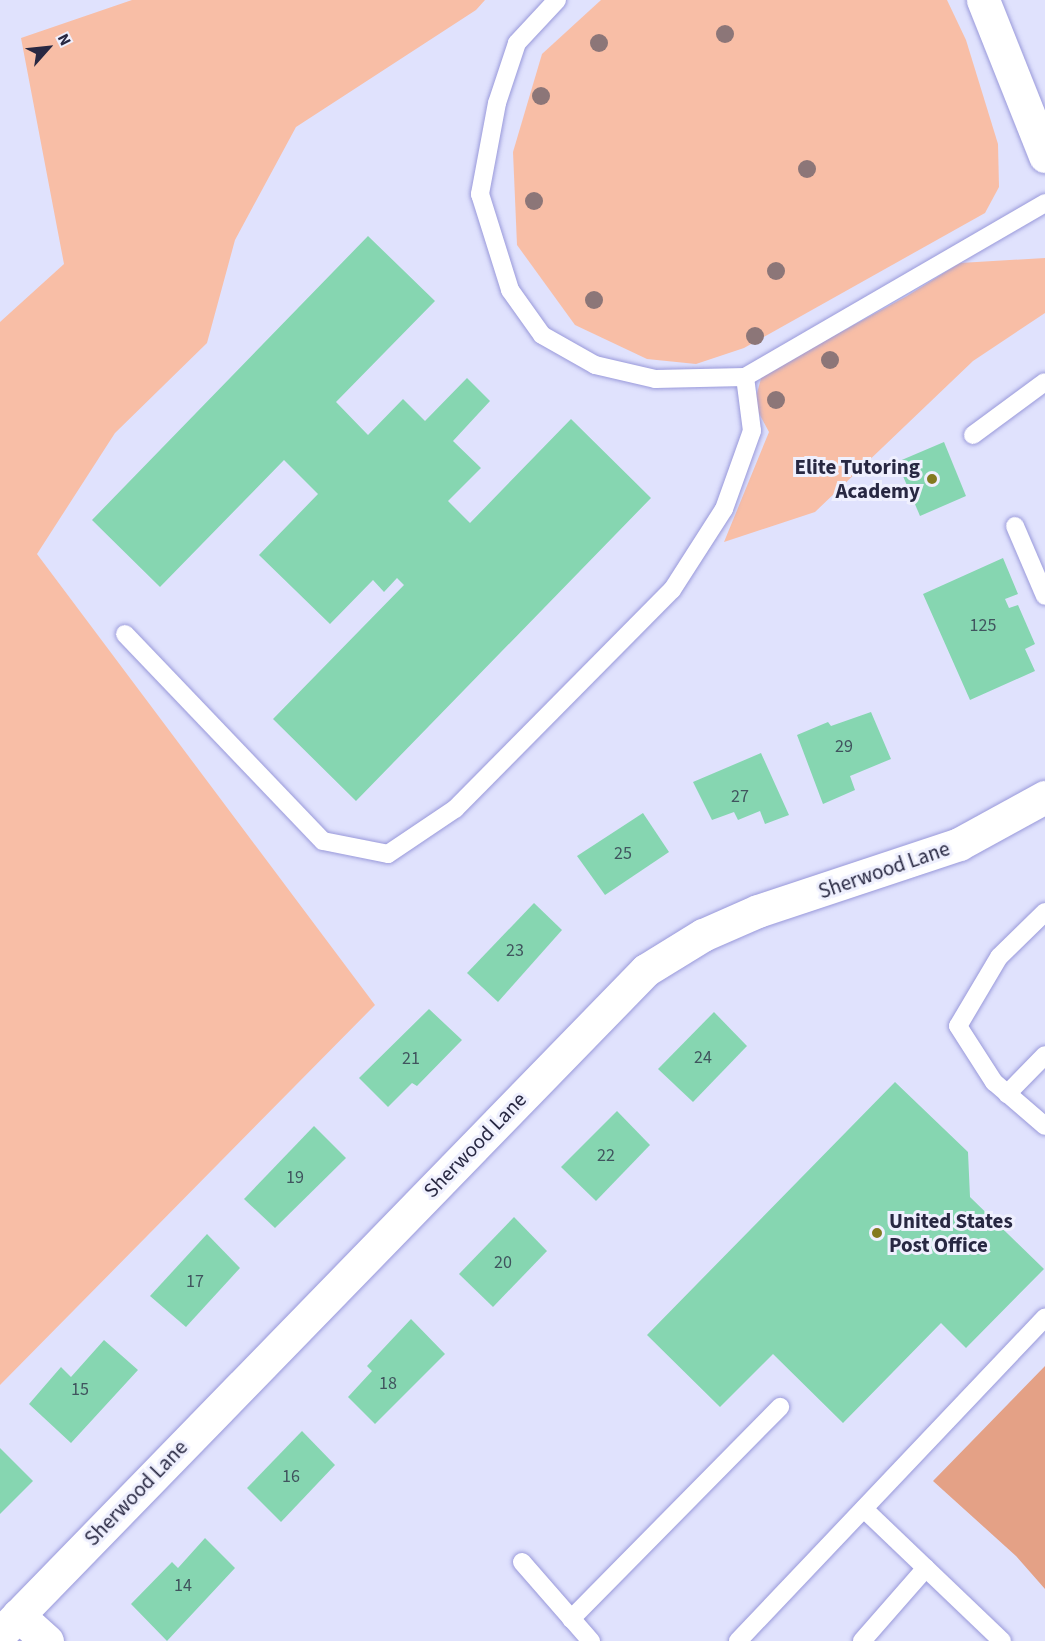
<!DOCTYPE html>
<style>
body{margin:0}
#map{position:relative;width:1045px;height:1641px;overflow:hidden;background:#e0e2fd;font-family:"Source Sans 3",sans-serif}
div>[style]{position:absolute}
.green>*{inset:0;background:#f8bea6}
.forest>*{inset:0;background:#e4a186}
.building>*{inset:0;background:#86d6b1}
.roads{filter:drop-shadow(0 0 2px #9999da) drop-shadow(0 0 2px #9999da)}
.lane>*{height:18px;margin:-9px;padding:0 9px;transform-origin:9px;border-radius:9px;background:#fff}
.street>*{height:33px;margin:-16.5px;padding:0 16.5px;transform-origin:16.5px;border-radius:16.5px;background:#fff}
.secondary>*{height:33px;margin:-16.5px;padding:0 16.5px;transform-origin:16.5px;border-radius:16.5px;background:#fff}
.trees>*{width:18px;height:18px;margin:-9px;border-radius:50%;background:#8c7678}
.dots>*{width:16px;height:16px;translate:-50% -50%;box-sizing:border-box;border:3px solid #eff0fe;border-radius:50%}
span{translate:-50% -50%;white-space:nowrap;text-align:center;line-height:1.15;-webkit-text-stroke:6px #eff0fe;paint-order:stroke}
.number-label{font-size:18px;color:#40545e}
.number-label span{-webkit-text-stroke-width:0}
.poi-label{font-size:21px;color:#282842;font-weight:700}
.right{translate:-100% -50%;text-align:right}
.left{translate:0 -50%;text-align:left}
.street-label{font-size:21px;color:#282842}
.north{position:absolute;left:18px;top:18px;width:60px;height:60px;-webkit-text-stroke:4px #eff0fe;paint-order:stroke;rotate:63deg;font-size:16px;font-weight:700;line-height:24px;text-align:center;color:#282842}
.north::after{content:'';display:block;margin:auto;width:21px;height:27px;background:#282842;clip-path:polygon(50% 0,100% 100%,50% 72%,0 100%)}
</style>
<div id="map">
<div class="green">
<div style="clip-path:polygon(132px 0,485px 0,476px 10px,296px 127px,235px 240px,207px 343px,115px 433px,37px 554px,375px 1005px,0 1385px,0 322px,64px 264px,21px 38px)"></div>
<div style="clip-path:polygon(601px 0,947px 0,966px 40px,998px 144px,999px 187px,985px 213px,744px 348px,696px 364px,647px 359px,575px 325px,517px 245px,513px 152px,542px 54px)"></div>
<div style="clip-path:polygon(1045px 258px,1045px 313px,973px 361px,815px 512px,724px 542px,769px 432px,754px 404px,762px 375px,907px 296px,960px 263px)"></div>
</div>
<div class="forest">
<div style="clip-path:polygon(1045px 1366px,1045px 1589px,1016px 1556px,933px 1481px)"></div>
</div>
<div class="building">
<div style="clip-path:polygon(368px 236px,435px 301px,336px 402px,368px 435px,403px 399px,425px 421px,467px 378px,490px 401px,453px 441px,481px 468px,448px 501px,470px 523px,571px 419px,651px 498px,356px 801px,273px 719px,404px 585px,397px 578px,384px 592px,373px 580px,330px 624px,259px 555px,318px 494px,284px 460px,160px 587px,92px 520px)"></div>
<div style="clip-path:polygon(944px 442px,966px 496px,920px 516px,897px 462px)"></div>
<div style="clip-path:polygon(1003px 558px,1018px 594px,1005px 599px,1009px 608px,1018px 605px,1035px 644px,1025px 649px,1035px 671px,970px 700px,923px 594px)"></div>
<div style="clip-path:polygon(871px 712px,891px 759px,850px 776px,855px 790px,823px 804px,797px 735px,828px 722px,831px 726px)"></div>
<div style="clip-path:polygon(761px 753px,789px 815px,765px 824px,760px 811px,738px 820px,734px 812px,712px 820px,693px 782px)"></div>
<div style="clip-path:polygon(643px 813px,669px 852px,605px 895px,577px 856px)"></div>
<div style="clip-path:polygon(534px 903px,562px 930px,498px 1002px,467px 973px)"></div>
<div style="clip-path:polygon(429px 1009px,462px 1040px,417px 1086px,412px 1083px,388px 1107px,359px 1078px)"></div>
<div style="clip-path:polygon(714px 1012px,747px 1046px,693px 1102px,658px 1069px)"></div>
<div style="clip-path:polygon(895px 1082px,968px 1152px,970px 1197px,1044px 1269px,966px 1348px,941px 1323px,843px 1423px,773px 1354px,720px 1407px,647px 1335px)"></div>
<div style="clip-path:polygon(617px 1111px,650px 1145px,596px 1201px,561px 1167px)"></div>
<div style="clip-path:polygon(314px 1126px,346px 1158px,275px 1228px,244px 1199px)"></div>
<div style="clip-path:polygon(514px 1217px,547px 1251px,493px 1307px,459px 1274px)"></div>
<div style="clip-path:polygon(207px 1234px,240px 1268px,186px 1327px,150px 1296px)"></div>
<div style="clip-path:polygon(411px 1319px,445px 1354px,375px 1424px,348px 1397px,372px 1371px,367px 1366px)"></div>
<div style="clip-path:polygon(104px 1340px,138px 1370px,71px 1443px,29px 1404px,61px 1367px,71px 1377px)"></div>
<div style="clip-path:polygon(302px 1431px,335px 1465px,281px 1522px,247px 1488px)"></div>
<div style="clip-path:polygon(0 1448px,33px 1481px,0 1514px)"></div>
<div style="clip-path:polygon(205px 1538px,235px 1568px,167px 1641px,131px 1604px,172px 1562px,178px 1568px)"></div>
</div>
<div class="roads">
<div class="lane">
<div style="left:557px;top:0;width:59px;rotate:132.9deg"></div>
<div style="left:517px;top:43px;width:63px;rotate:108.4deg"></div>
<div style="left:497px;top:103px;width:93px;rotate:100.6deg"></div>
<div style="left:480px;top:194px;width:101px;rotate:72.6deg"></div>
<div style="left:510px;top:290px;width:55px;rotate:54.6deg"></div>
<div style="left:542px;top:335px;width:61px;rotate:29.5deg"></div>
<div style="left:595px;top:365px;width:62px;rotate:13.1deg"></div>
<div style="left:655px;top:379px;width:90px;rotate:-1.3deg"></div>
<div style="left:745px;top:377px;width:347px;rotate:-30.1deg"></div>
<div style="left:973px;top:435px;width:89px;rotate:-36.4deg"></div>
<div style="left:1015px;top:526px;width:76px;rotate:66.8deg"></div>
<div style="left:125px;top:634px;width:286px;rotate:46.3deg"></div>
<div style="left:323px;top:841px;width:66px;rotate:11.3deg"></div>
<div style="left:388px;top:854px;width:81px;rotate:-33.9deg"></div>
<div style="left:455px;top:809px;width:308px;rotate:-45.3deg"></div>
<div style="left:672px;top:590px;width:96px;rotate:-57.3deg"></div>
<div style="left:724px;top:509px;width:83px;rotate:-70.3deg"></div>
<div style="left:752px;top:431px;width:54px;rotate:-97.4deg"></div>
<div style="left:1045px;top:912px;width:64px;rotate:135.6deg"></div>
<div style="left:999px;top:957px;width:80px;rotate:120.7deg"></div>
<div style="left:958px;top:1026px;width:67px;rotate:57.3deg"></div>
<div style="left:994px;top:1082px;width:67px;rotate:40.8deg"></div>
<div style="left:1007px;top:1094px;width:54px;rotate:-45.7deg"></div>
<div style="left:864px;top:1509px;width:191px;rotate:43.7deg"></div>
<div style="left:522px;top:1562px;width:105px;rotate:48.9deg"></div>
<div style="left:571px;top:1619px;width:298px;rotate:-45.4deg"></div>
<div style="left:738px;top:1641px;width:446px;rotate:-46.5deg"></div>
<div style="left:862px;top:1641px;width:97px;rotate:-48.8deg"></div>
</div>
<div class="street">
<div style="left:18px;top:1615px;width:39px;rotate:42deg"></div>
<div style="left:0;top:1634px;width:926px;rotate:-45.79deg"></div>
<div style="left:646px;top:970px;width:67px;rotate:-31.6deg"></div>
<div style="left:703px;top:935px;width:60px;rotate:-23.6deg"></div>
<div style="left:758px;top:911px;width:212px;rotate:-18.4deg"></div>
<div style="left:959px;top:844px;width:98px;rotate:-28.7deg"></div>
</div>
<div class="secondary">
<div style="left:983px;top:0;width:168px;rotate:68.3deg"></div>
</div>
</div>
<div class="trees">
<div style="left:725px;top:34px"></div>
<div style="left:599px;top:43px"></div>
<div style="left:541px;top:96px"></div>
<div style="left:807px;top:169px"></div>
<div style="left:534px;top:201px"></div>
<div style="left:776px;top:271px"></div>
<div style="left:594px;top:300px"></div>
<div style="left:755px;top:336px"></div>
<div style="left:830px;top:360px"></div>
<div style="left:776px;top:400px"></div>
</div>
<div class="dots">
<div style="left:932px;top:479px;background:#837a1f"></div>
<div style="left:877px;top:1233px;background:#837a1f"></div>
</div>
<div class="number-label">
<span style="left:983px;top:626px">125</span>
<span style="left:844px;top:747px">29</span>
<span style="left:740px;top:797px">27</span>
<span style="left:623px;top:854px">25</span>
<span style="left:515px;top:951px">23</span>
<span style="left:703px;top:1058px">24</span>
<span style="left:411px;top:1059px">21</span>
<span style="left:606px;top:1156px">22</span>
<span style="left:295px;top:1178px">19</span>
<span style="left:503px;top:1263px">20</span>
<span style="left:195px;top:1282px">17</span>
<span style="left:388px;top:1384px">18</span>
<span style="left:80px;top:1390px">15</span>
<span style="left:291px;top:1477px">16</span>
<span style="left:183px;top:1586px">14</span>
</div>
<div class="poi-label">
<span class="right" style="left:920px;top:479px">Elite Tutoring<br>Academy</span>
<span class="left" style="left:889px;top:1233px">United States<br>Post Office</span>
</div>
<div class="street-label">
<span style="left:884px;top:870px;rotate:-19deg">Sherwood Lane</span>
<span style="left:475px;top:1145px;rotate:-46deg">Sherwood Lane</span>
<span style="left:136px;top:1493px;rotate:-46deg">Sherwood Lane</span>
</div>
<div class="north">N</div>
</div>
